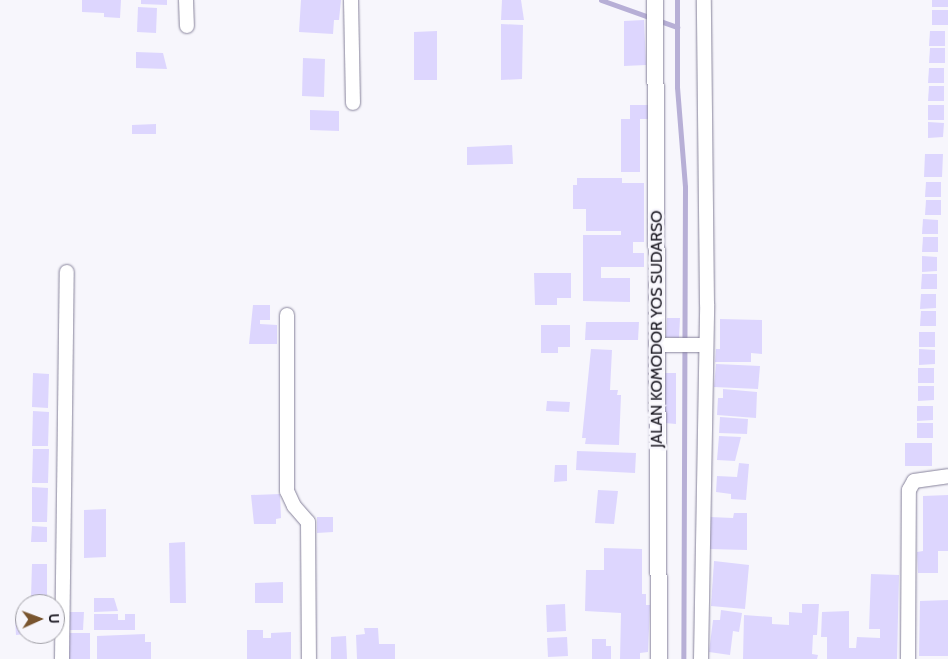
<!DOCTYPE html>
<style>
body{margin:0}
#map{position:relative;width:948px;height:659px;overflow:hidden;background:#f7f6fc;font-family:Cabin,sans-serif}
div>[style]{position:absolute}
.stream>*{height:5px;margin:-2.5px;padding:0 2.5px;transform-origin:2.5px;border-radius:2.5px;background:#b7afd6}
.building>*{inset:0;background:#ddd6fe}
.roads{filter:drop-shadow(0 0 1px #87839b) drop-shadow(0 0 1px #87839b)}
.minor>*{height:14px;margin:-7px;padding:0 7px;transform-origin:7px;border-radius:7px;background:#fff}
.tertiary>*{height:16px;margin:-8px;padding:0 8px;transform-origin:8px;border-radius:8px;background:#fff}
span{translate:-50% -50%;white-space:nowrap;text-align:center;line-height:1.15;-webkit-text-stroke:5px #f7f6fc;paint-order:stroke}
.street-label{font-size:16px;color:#16141d}
.north{position:absolute;left:15px;top:594px;width:50px;height:50px;box-sizing:border-box;background:#f7f6fc;border:1px solid #9d9ca3;border-radius:50%;rotate:88deg;font-size:14px;font-weight:700;line-height:20px;text-align:center;color:#16141d}
.north::after{content:'';display:block;margin:auto;width:18px;height:22px;background:#79552f;clip-path:polygon(50% 0,100% 100%,50% 72%,0 100%)}
</style>
<div id="map">
<div class="stream">
<div style="left:601px;top:0;width:81px;rotate:19.6deg"></div>
<div style="left:677px;top:0;width:87px;rotate:90deg"></div>
<div style="left:677px;top:87px;width:100px;rotate:85.4deg"></div>
<div style="left:685px;top:187px;width:472px;rotate:90.2deg"></div>
</div>
<div class="building">
<div style="clip-path:polygon(82px 0,121px 0,120px 18px,104px 17px,104px 13px,82px 12px)"></div>
<div style="clip-path:polygon(141px 0,167px 0,167px 5px,141px 4px)"></div>
<div style="clip-path:polygon(301px 0,341px 0,339px 20px,334px 20px,333px 34px,299px 32px)"></div>
<div style="clip-path:polygon(502px 0,521px 0,524px 20px,501px 20px)"></div>
<div style="clip-path:polygon(932px 0,948px 0,948px 7px,932px 7px)"></div>
<div style="clip-path:polygon(138px 7px,157px 8px,156px 33px,137px 32px)"></div>
<div style="clip-path:polygon(932px 10px,948px 10px,948px 25px,932px 25px)"></div>
<div style="clip-path:polygon(644px 20px,646px 65px,624px 66px,624px 21px)"></div>
<div style="clip-path:polygon(501px 24px,523px 25px,522px 79px,501px 80px)"></div>
<div style="clip-path:polygon(437px 31px,437px 80px,414px 80px,414px 32px)"></div>
<div style="clip-path:polygon(930px 31px,945px 31px,945px 46px,929px 46px)"></div>
<div style="clip-path:polygon(930px 48px,945px 48px,945px 63px,929px 63px)"></div>
<div style="clip-path:polygon(136px 52px,163px 53px,167px 69px,136px 68px)"></div>
<div style="clip-path:polygon(303px 58px,325px 59px,324px 97px,302px 96px)"></div>
<div style="clip-path:polygon(929px 68px,944px 68px,944px 83px,928px 83px)"></div>
<div style="clip-path:polygon(929px 86px,944px 86px,944px 101px,928px 101px)"></div>
<div style="clip-path:polygon(630px 105px,648px 105px,648px 119px,640px 119px,640px 172px,621px 172px,621px 119px,630px 119px)"></div>
<div style="clip-path:polygon(928px 105px,944px 105px,944px 120px,928px 120px)"></div>
<div style="clip-path:polygon(310px 110px,339px 111px,339px 131px,310px 130px)"></div>
<div style="clip-path:polygon(928px 122px,944px 123px,943px 137px,928px 138px)"></div>
<div style="clip-path:polygon(156px 124px,156px 134px,132px 134px,132px 125px)"></div>
<div style="clip-path:polygon(512px 145px,513px 164px,467px 165px,467px 147px)"></div>
<div style="clip-path:polygon(925px 154px,943px 154px,942px 177px,924px 177px)"></div>
<div style="clip-path:polygon(577px 178px,622px 178px,622px 183px,644px 183px,644px 242px,633px 242px,633px 253px,644px 253px,644px 267px,601px 267px,601px 278px,630px 278px,630px 302px,583px 301px,583px 235px,621px 235px,621px 231px,586px 231px,586px 209px,573px 209px,573px 185px,577px 185px)"></div>
<div style="clip-path:polygon(926px 182px,941px 182px,941px 197px,925px 197px)"></div>
<div style="clip-path:polygon(926px 200px,941px 200px,941px 215px,925px 215px)"></div>
<div style="clip-path:polygon(923px 219px,938px 220px,938px 234px,922px 234px)"></div>
<div style="clip-path:polygon(923px 237px,938px 237px,938px 252px,922px 252px)"></div>
<div style="clip-path:polygon(922px 256px,937px 257px,937px 271px,922px 272px)"></div>
<div style="clip-path:polygon(534px 273px,571px 273px,571px 298px,557px 298px,557px 305px,535px 305px)"></div>
<div style="clip-path:polygon(922px 274px,937px 274px,937px 289px,921px 289px)"></div>
<div style="clip-path:polygon(921px 294px,936px 294px,936px 308px,920px 309px)"></div>
<div style="clip-path:polygon(253px 305px,270px 305px,270px 320px,260px 320px,260px 324px,277px 325px,277px 344px,249px 344px)"></div>
<div style="clip-path:polygon(921px 311px,936px 311px,936px 326px,920px 326px)"></div>
<div style="clip-path:polygon(667px 318px,680px 318px,679px 338px,666px 337px)"></div>
<div style="clip-path:polygon(720px 319px,762px 320px,762px 354px,751px 353px,751px 362px,715px 362px,716px 349px,720px 349px)"></div>
<div style="clip-path:polygon(586px 322px,639px 322px,638px 340px,585px 340px)"></div>
<div style="clip-path:polygon(541px 325px,570px 325px,570px 347px,558px 347px,558px 353px,541px 353px)"></div>
<div style="clip-path:polygon(919px 332px,935px 332px,935px 347px,919px 347px)"></div>
<div style="clip-path:polygon(591px 349px,612px 350px,610px 390px,618px 390px,617px 395px,621px 395px,619px 445px,585px 444px,586px 438px,582px 438px)"></div>
<div style="clip-path:polygon(919px 349px,935px 350px,935px 364px,919px 365px)"></div>
<div style="clip-path:polygon(716px 364px,760px 366px,758px 389px,714px 387px)"></div>
<div style="clip-path:polygon(918px 368px,934px 368px,934px 383px,918px 383px)"></div>
<div style="clip-path:polygon(33px 373px,49px 374px,48px 408px,32px 407px)"></div>
<div style="clip-path:polygon(665px 373px,676px 373px,676px 424px,665px 423px)"></div>
<div style="clip-path:polygon(918px 386px,934px 386px,934px 400px,918px 401px)"></div>
<div style="clip-path:polygon(723px 389px,757px 392px,756px 418px,717px 415px,718px 398px,723px 398px)"></div>
<div style="clip-path:polygon(547px 401px,570px 402px,569px 412px,546px 411px)"></div>
<div style="clip-path:polygon(917px 406px,933px 406px,933px 420px,917px 421px)"></div>
<div style="clip-path:polygon(33px 411px,49px 412px,48px 446px,32px 446px)"></div>
<div style="clip-path:polygon(720px 417px,748px 419px,747px 434px,719px 433px)"></div>
<div style="clip-path:polygon(917px 423px,933px 423px,933px 438px,917px 438px)"></div>
<div style="clip-path:polygon(719px 436px,741px 437px,735px 461px,717px 460px)"></div>
<div style="clip-path:polygon(905px 443px,932px 443px,932px 466px,905px 466px)"></div>
<div style="clip-path:polygon(33px 449px,49px 449px,48px 483px,32px 483px)"></div>
<div style="clip-path:polygon(577px 451px,636px 453px,635px 473px,576px 470px)"></div>
<div style="clip-path:polygon(739px 463px,749px 464px,746px 500px,731px 499px,731px 494px,716px 492px,717px 476px,737px 477px)"></div>
<div style="clip-path:polygon(555px 465px,567px 465px,567px 481px,554px 482px)"></div>
<div style="clip-path:polygon(32px 487px,48px 488px,47px 522px,32px 522px)"></div>
<div style="clip-path:polygon(598px 490px,618px 491px,614px 524px,595px 523px)"></div>
<div style="clip-path:polygon(280px 494px,281px 518px,276px 519px,276px 524px,254px 524px,251px 495px)"></div>
<div style="clip-path:polygon(948px 495px,948px 551px,938px 551px,938px 573px,918px 573px,917px 552px,923px 551px,923px 496px)"></div>
<div style="clip-path:polygon(106px 509px,106px 557px,84px 558px,84px 510px)"></div>
<div style="clip-path:polygon(734px 513px,747px 513px,747px 550px,709px 549px,710px 517px,733px 518px)"></div>
<div style="clip-path:polygon(317px 517px,333px 517px,333px 532px,317px 533px)"></div>
<div style="clip-path:polygon(32px 526px,47px 527px,47px 542px,31px 542px)"></div>
<div style="clip-path:polygon(185px 542px,186px 603px,170px 603px,169px 543px)"></div>
<div style="clip-path:polygon(604px 548px,642px 549px,642px 594px,646px 594px,646px 605px,650px 605px,648px 652px,640px 653px,640px 659px,620px 659px,621px 613px,585px 611px,586px 570px,604px 570px)"></div>
<div style="clip-path:polygon(714px 561px,749px 565px,745px 609px,711px 606px)"></div>
<div style="clip-path:polygon(32px 564px,47px 564px,47px 598px,31px 598px)"></div>
<div style="clip-path:polygon(871px 574px,899px 575px,897px 659px,827px 659px,827px 637px,821px 637px,822px 612px,849px 611px,849px 648px,856px 648px,857px 637px,880px 638px,880px 629px,869px 629px)"></div>
<div style="clip-path:polygon(283px 582px,283px 603px,255px 603px,255px 583px)"></div>
<div style="clip-path:polygon(94px 598px,114px 598px,118px 611px,94px 612px)"></div>
<div style="clip-path:polygon(948px 600px,948px 656px,919px 656px,920px 601px)"></div>
<div style="clip-path:polygon(565px 604px,566px 631px,547px 632px,546px 605px)"></div>
<div style="clip-path:polygon(802px 604px,819px 604px,817px 635px,813px 635px,812px 654px,818px 655px,817px 659px,743px 659px,744px 615px,772px 617px,772px 624px,789px 625px,789px 612px,802px 613px)"></div>
<div style="clip-path:polygon(721px 610px,742px 613px,739px 632px,733px 631px,730px 655px,709px 652px,713px 620px,720px 620px)"></div>
<div style="clip-path:polygon(69px 612px,84px 612px,83px 630px,69px 630px)"></div>
<div style="clip-path:polygon(94px 614px,118px 614px,118px 620px,125px 620px,125px 614px,135px 614px,135px 630px,94px 630px)"></div>
<div style="clip-path:polygon(25px 618px,25px 634px,16px 635px,15px 619px)"></div>
<div style="clip-path:polygon(364px 628px,378px 628px,379px 644px,395px 644px,395px 659px,357px 659px,356px 635px,365px 634px)"></div>
<div style="clip-path:polygon(247px 630px,263px 630px,263px 638px,271px 638px,271px 633px,291px 632px,291px 659px,247px 659px)"></div>
<div style="clip-path:polygon(67px 633px,90px 633px,90px 659px,66px 659px)"></div>
<div style="clip-path:polygon(145px 634px,145px 642px,151px 642px,151px 659px,97px 659px,97px 636px)"></div>
<div style="clip-path:polygon(346px 636px,347px 659px,331px 659px,331px 637px)"></div>
<div style="clip-path:polygon(567px 637px,568px 656px,548px 657px,547px 638px)"></div>
<div style="clip-path:polygon(592px 639px,606px 639px,606px 646px,611px 646px,611px 659px,592px 659px)"></div>
</div>
<div class="roads">
<div class="minor">
<div style="left:186px;top:0;width:26px;rotate:88deg"></div>
<div style="left:351px;top:0;width:103px;rotate:88.9deg"></div>
<div style="left:287px;top:315px;width:176px;rotate:90deg"></div>
<div style="left:287px;top:491px;width:17px;rotate:65deg"></div>
<div style="left:294px;top:506px;width:21px;rotate:49deg"></div>
<div style="left:308px;top:522px;width:137px;rotate:89.6deg"></div>
<div style="left:658px;top:345px;width:48px"></div>
<div style="left:62px;top:659px;width:387px;rotate:-89.3deg"></div>
<div style="left:701px;top:659px;width:355px;rotate:-89deg"></div>
<div style="left:707px;top:304px;width:304px;rotate:-90.6deg"></div>
<div style="left:908px;top:659px;width:169px;rotate:-89.7deg"></div>
<div style="left:909px;top:490px;width:10px;rotate:-61deg"></div>
<div style="left:914px;top:481px;width:34px;rotate:-8deg"></div>
</div>
<div class="tertiary">
<div style="left:655px;top:0;width:659px;rotate:89.65deg"></div>
</div>
</div>
<div class="street-label">
<span style="left:657px;top:329px;rotate:-90deg">JALAN KOMODOR YOS SUDARSO</span>
</div>
<div class="north">U</div>
</div>
